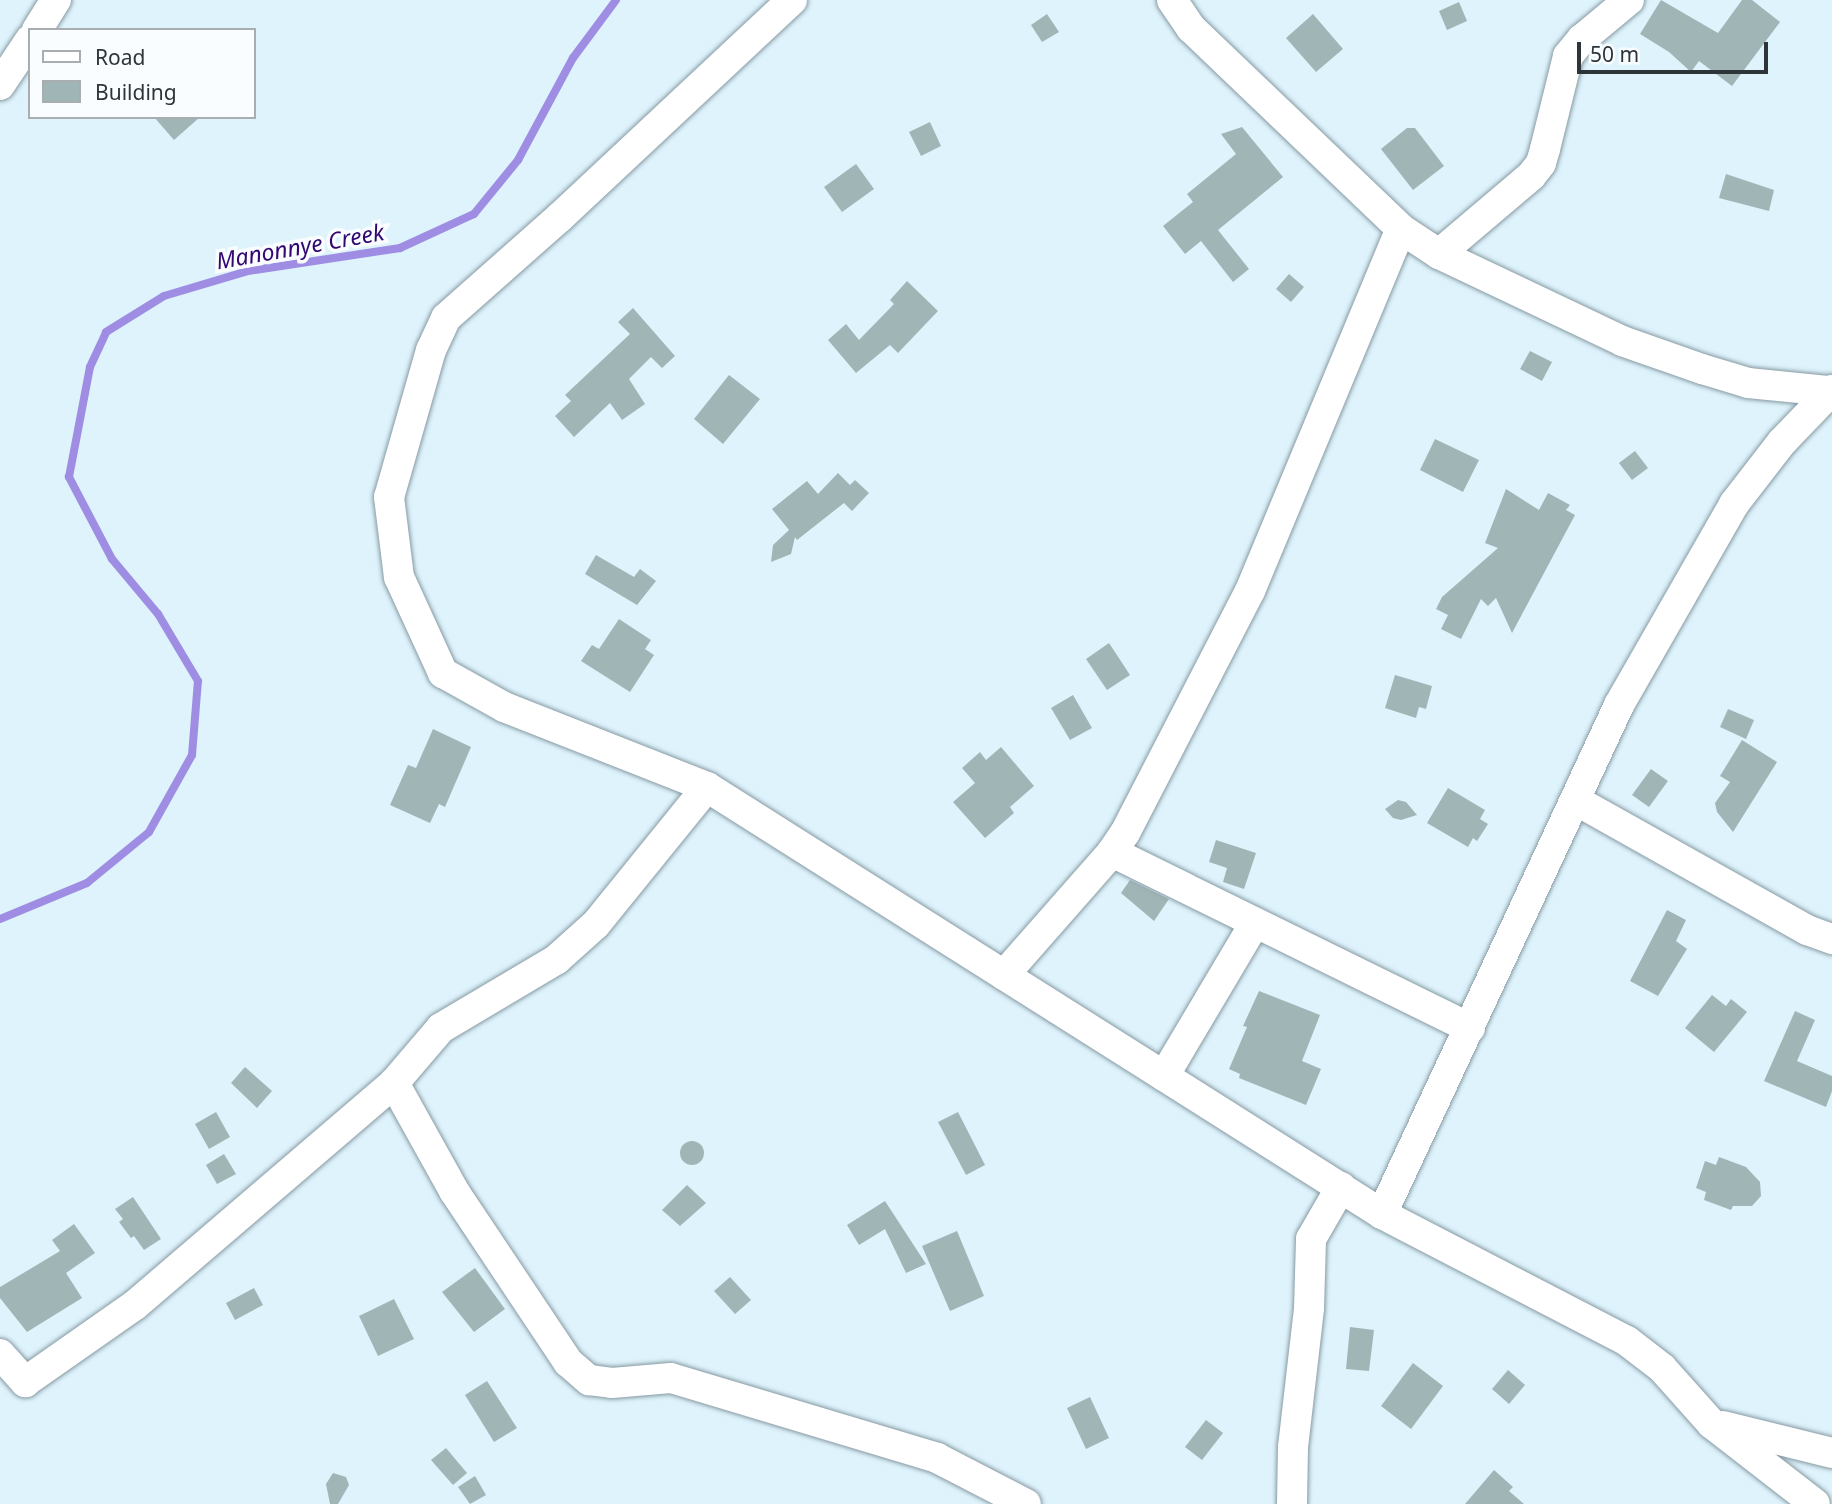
<!DOCTYPE html>
<style>
body{margin:0}
#map{position:relative;width:1832px;height:1504px;overflow:hidden;background:#def3fc;font-family:"Noto Sans",sans-serif}
div>[style]{position:absolute}
.stream>*{height:8px;margin:-4px;padding:0 4px;transform-origin:4px;border-radius:4px;background:#9e8de3}
.building>*{inset:0;background:#a0b6b6}
.round{border-radius:50%}
.roads{filter:drop-shadow(0 0 2px #879aa3) drop-shadow(0 0 2px #879aa3)}
.minor>*{height:30px;margin:-15px;padding:0 15px;transform-origin:15px;border-radius:15px;background:#fff}
span{translate:-50% -50%;white-space:nowrap;text-align:center;line-height:1.15;-webkit-text-stroke:7px #f9fdff;paint-order:stroke}
.water-label{font-size:23px;color:#330770;font-style:italic}
.legend{position:absolute;left:28px;top:28px;width:228px;height:91px;box-sizing:border-box;background:#f9fdff;border:2px solid #a8adb0;margin:0;padding:9px 12px;list-style:none;font-size:21px;color:#2e3539}
.legend li{display:flex;align-items:center;gap:14px;height:35px}
.legend b{width:35px;border:2px solid #a8adb0}
.scale{position:absolute;left:1577px;top:42px;width:191px;height:32px;box-sizing:border-box;border:4px solid #2e3539;border-top:0;padding-left:9px;font-size:21px;line-height:24px;white-space:nowrap;color:#2e3539;-webkit-text-stroke:5px #f9fdff;paint-order:stroke}
</style>
<div id="map">
<div class="stream">
<div style="left:0;top:919px;width:94px;rotate:-22.5deg"></div>
<div style="left:87px;top:883px;width:80px;rotate:-39.4deg"></div>
<div style="left:149px;top:832px;width:88px;rotate:-60.8deg"></div>
<div style="left:192px;top:755px;width:74px;rotate:-85.4deg"></div>
<div style="left:198px;top:681px;width:78px;rotate:-120.8deg"></div>
<div style="left:158px;top:614px;width:72px;rotate:-129.9deg"></div>
<div style="left:112px;top:559px;width:93px;rotate:-117.7deg"></div>
<div style="left:69px;top:477px;width:112px;rotate:-79.2deg"></div>
<div style="left:90px;top:367px;width:38px;rotate:-65deg"></div>
<div style="left:106px;top:332px;width:68px;rotate:-31.8deg"></div>
<div style="left:164px;top:296px;width:88px;rotate:-16.6deg"></div>
<div style="left:248px;top:271px;width:154px;rotate:-8.6deg"></div>
<div style="left:400px;top:248px;width:81px;rotate:-24.7deg"></div>
<div style="left:474px;top:214px;width:70px;rotate:-50.8deg"></div>
<div style="left:518px;top:160px;width:116px;rotate:-61.7deg"></div>
<div style="left:573px;top:58px;width:72px;rotate:-53.4deg"></div>
</div>
<div class="building">
<div style="clip-path:polygon(1661px 0,1718px 33px,1742px 0,1752px 0,1780px 22px,1732px 86px,1699px 61px,1691px 72px,1669px 52px,1640px 34px)"></div>
<div style="clip-path:polygon(1459px 2px,1467px 21px,1447px 30px,1439px 11px)"></div>
<div style="clip-path:polygon(1047px 14px,1059px 32px,1042px 42px,1031px 25px)"></div>
<div style="clip-path:polygon(1313px 14px,1343px 49px,1316px 72px,1286px 38px)"></div>
<div style="clip-path:polygon(154px 117px,200px 117px,174px 140px)"></div>
<div style="clip-path:polygon(930px 122px,941px 146px,921px 156px,909px 132px)"></div>
<div style="clip-path:polygon(1242px 127px,1283px 177px,1218px 230px,1249px 269px,1233px 282px,1201px 241px,1185px 254px,1163px 226px,1193px 202px,1187px 194px,1236px 154px,1221px 134px)"></div>
<div style="clip-path:polygon(1407px 128px,1415px 128px,1444px 166px,1413px 190px,1381px 149px)"></div>
<div style="clip-path:polygon(856px 164px,874px 189px,842px 212px,824px 187px)"></div>
<div style="clip-path:polygon(1726px 174px,1774px 190px,1769px 211px,1719px 198px)"></div>
<div style="clip-path:polygon(1289px 274px,1304px 287px,1291px 302px,1276px 289px)"></div>
<div style="clip-path:polygon(907px 281px,938px 311px,898px 353px,890px 345px,856px 373px,828px 340px,846px 324px,859px 340px,894px 304px,890px 300px)"></div>
<div style="clip-path:polygon(633px 308px,675px 356px,662px 368px,651px 357px,629px 379px,645px 404px,622px 420px,610px 403px,574px 437px,555px 416px,571px 401px,565px 395px,630px 334px,618px 322px)"></div>
<div style="clip-path:polygon(1530px 351px,1552px 362px,1542px 381px,1520px 369px)"></div>
<div style="clip-path:polygon(729px 375px,760px 399px,723px 444px,694px 419px)"></div>
<div style="clip-path:polygon(1435px 439px,1479px 460px,1463px 492px,1420px 470px)"></div>
<div style="clip-path:polygon(1635px 451px,1648px 468px,1632px 480px,1619px 463px)"></div>
<div style="clip-path:polygon(838px 473px,850px 485px,855px 480px,869px 493px,852px 511px,844px 503px,797px 540px,795px 537px,791px 554px,771px 562px,773px 545px,789px 530px,772px 509px,807px 481px,818px 494px)"></div>
<div style="clip-path:polygon(1506px 489px,1539px 510px,1548px 493px,1570px 505px,1566px 510px,1575px 515px,1512px 633px,1496px 598px,1488px 606px,1481px 599px,1461px 639px,1441px 629px,1448px 615px,1436px 609px,1442px 597px,1498px 548px,1485px 543px)"></div>
<div style="clip-path:polygon(596px 555px,634px 577px,640px 569px,656px 581px,637px 605px,585px 574px)"></div>
<div style="clip-path:polygon(619px 619px,651px 640px,645px 649px,654px 655px,630px 692px,581px 661px,592px 645px,599px 649px)"></div>
<div style="clip-path:polygon(1109px 643px,1130px 675px,1107px 690px,1086px 659px)"></div>
<div style="clip-path:polygon(1395px 675px,1432px 686px,1426px 709px,1419px 707px,1416px 718px,1385px 708px)"></div>
<div style="clip-path:polygon(1073px 695px,1092px 728px,1070px 740px,1051px 708px)"></div>
<div style="clip-path:polygon(1728px 709px,1754px 720px,1746px 739px,1720px 727px)"></div>
<div style="clip-path:polygon(433px 729px,471px 747px,445px 807px,439px 804px,430px 823px,390px 805px,408px 765px,416px 768px)"></div>
<div style="clip-path:polygon(1742px 740px,1777px 762px,1733px 832px,1717px 812px,1715px 803px,1730px 782px,1720px 776px)"></div>
<div style="clip-path:polygon(1001px 747px,1034px 786px,1010px 807px,1014px 813px,985px 838px,953px 802px,975px 783px,962px 768px,980px 752px,986px 760px)"></div>
<div style="clip-path:polygon(1651px 769px,1668px 781px,1649px 807px,1632px 795px)"></div>
<div style="clip-path:polygon(1448px 788px,1485px 810px,1480px 819px,1488px 824px,1477px 841px,1473px 838px,1468px 847px,1427px 823px)"></div>
<div style="clip-path:polygon(1398px 800px,1406px 802px,1417px 815px,1401px 820px,1393px 818px,1385px 809px)"></div>
<div style="clip-path:polygon(1216px 840px,1256px 853px,1244px 889px,1223px 882px,1227px 868px,1209px 862px)"></div>
<div style="clip-path:polygon(1130px 880px,1169px 899px,1154px 921px,1121px 893px)"></div>
<div style="clip-path:polygon(1667px 910px,1686px 920px,1676px 941px,1687px 949px,1658px 996px,1630px 981px)"></div>
<div style="clip-path:polygon(1259px 991px,1320px 1015px,1302px 1061px,1321px 1069px,1306px 1105px,1239px 1078px,1240px 1074px,1229px 1069px,1247px 1027px,1243px 1026px)"></div>
<div style="clip-path:polygon(1712px 995px,1726px 1006px,1731px 999px,1747px 1012px,1714px 1052px,1685px 1028px)"></div>
<div style="clip-path:polygon(1795px 1011px,1815px 1020px,1797px 1061px,1832px 1076px,1832px 1091px,1826px 1107px,1764px 1081px)"></div>
<div style="clip-path:polygon(245px 1067px,272px 1091px,257px 1108px,231px 1083px)"></div>
<div style="clip-path:polygon(216px 1112px,230px 1137px,209px 1149px,195px 1124px)"></div>
<div style="clip-path:polygon(958px 1112px,985px 1165px,966px 1175px,938px 1122px)"></div>
<div class="round" style="left:680px;top:1141px;width:24px;height:24px"></div>
<div style="clip-path:polygon(224px 1154px,236px 1174px,217px 1184px,206px 1165px)"></div>
<div style="clip-path:polygon(1719px 1157px,1746px 1167px,1760px 1182px,1761px 1196px,1752px 1206px,1733px 1206px,1731px 1210px,1704px 1200px,1706px 1192px,1696px 1188px,1705px 1161px,1716px 1165px)"></div>
<div style="clip-path:polygon(687px 1185px,706px 1203px,680px 1226px,662px 1210px)"></div>
<div style="clip-path:polygon(133px 1197px,161px 1239px,144px 1250px,134px 1236px,131px 1238px,119px 1222px,123px 1219px,115px 1209px)"></div>
<div style="clip-path:polygon(885px 1201px,926px 1264px,906px 1273px,885px 1229px,859px 1245px,847px 1225px)"></div>
<div style="clip-path:polygon(74px 1224px,95px 1253px,66px 1273px,82px 1298px,27px 1332px,0 1298px,0 1287px,60px 1251px,52px 1240px)"></div>
<div style="clip-path:polygon(957px 1231px,984px 1296px,950px 1311px,922px 1246px)"></div>
<div style="clip-path:polygon(475px 1268px,505px 1309px,474px 1332px,442px 1292px)"></div>
<div style="clip-path:polygon(730px 1277px,751px 1300px,735px 1314px,714px 1291px)"></div>
<div style="clip-path:polygon(254px 1288px,263px 1305px,235px 1320px,226px 1303px)"></div>
<div style="clip-path:polygon(394px 1299px,414px 1339px,378px 1356px,359px 1316px)"></div>
<div style="clip-path:polygon(1350px 1327px,1374px 1330px,1369px 1371px,1346px 1369px)"></div>
<div style="clip-path:polygon(1413px 1363px,1443px 1386px,1411px 1429px,1381px 1406px)"></div>
<div style="clip-path:polygon(1508px 1370px,1525px 1385px,1509px 1404px,1492px 1389px)"></div>
<div style="clip-path:polygon(487px 1381px,517px 1428px,494px 1442px,465px 1395px)"></div>
<div style="clip-path:polygon(1090px 1397px,1109px 1438px,1086px 1449px,1067px 1408px)"></div>
<div style="clip-path:polygon(1206px 1420px,1223px 1433px,1202px 1460px,1185px 1447px)"></div>
<div style="clip-path:polygon(446px 1448px,467px 1473px,453px 1485px,431px 1460px)"></div>
<div style="clip-path:polygon(1494px 1470px,1513px 1487px,1509px 1491px,1524px 1504px,1465px 1504px)"></div>
<div style="clip-path:polygon(333px 1473px,346px 1477px,349px 1485px,338px 1504px,330px 1504px,326px 1484px)"></div>
<div style="clip-path:polygon(475px 1476px,486px 1495px,470px 1504px,458px 1487px)"></div>
</div>
<div class="roads">
<div class="minor">
<div style="left:792px;top:0;width:318px;rotate:136.9deg"></div>
<div style="left:560px;top:217px;width:152px;rotate:138.5deg"></div>
<div style="left:446px;top:318px;width:35px;rotate:115deg"></div>
<div style="left:431px;top:350px;width:153px;rotate:105.9deg"></div>
<div style="left:389px;top:497px;width:81px;rotate:82.9deg"></div>
<div style="left:399px;top:577px;width:106px;rotate:65.4deg"></div>
<div style="left:443px;top:673px;width:70px;rotate:29.1deg"></div>
<div style="left:504px;top:707px;width:218px;rotate:21.5deg"></div>
<div style="left:707px;top:787px;width:799px;rotate:32.32deg"></div>
<div style="left:1382px;top:1214px;width:276px;rotate:27.4deg"></div>
<div style="left:1627px;top:1341px;width:44px;rotate:37.6deg"></div>
<div style="left:1662px;top:1368px;width:75px;rotate:48.2deg"></div>
<div style="left:1712px;top:1424px;width:130px;rotate:37.8deg"></div>
<div style="left:1172px;top:0;width:34px;rotate:56deg"></div>
<div style="left:1191px;top:28px;width:291px;rotate:43.7deg"></div>
<div style="left:1401px;top:229px;width:45px;rotate:33.3deg"></div>
<div style="left:1439px;top:254px;width:203px;rotate:25.4deg"></div>
<div style="left:1622px;top:341px;width:85px;rotate:19.3deg"></div>
<div style="left:1702px;top:369px;width:48px;rotate:16.9deg"></div>
<div style="left:1748px;top:383px;width:80px;rotate:5.7deg"></div>
<div style="left:37px;top:30px;width:36px;rotate:-58deg"></div>
<div style="left:0;top:85px;width:54px;rotate:-56.3deg"></div>
<div style="left:1439px;top:254px;width:121px;rotate:-40.3deg"></div>
<div style="left:1531px;top:176px;width:16px;rotate:-52deg"></div>
<div style="left:1541px;top:163px;width:15px;rotate:-74deg"></div>
<div style="left:1545px;top:149px;width:96px;rotate:-76.1deg"></div>
<div style="left:1568px;top:56px;width:22px;rotate:-51deg"></div>
<div style="left:1582px;top:39px;width:61px;rotate:-39.7deg"></div>
<div style="left:1577px;top:801px;width:264px;rotate:29.3deg"></div>
<div style="left:1807px;top:930px;width:27px;rotate:20deg"></div>
<div style="left:1112px;top:852px;width:399px;rotate:26.2deg"></div>
<div style="left:1004px;top:975px;width:164px;rotate:-48.7deg"></div>
<div style="left:1112px;top:852px;width:23px;rotate:-56deg"></div>
<div style="left:1125px;top:833px;width:272px;rotate:-62.7deg"></div>
<div style="left:1250px;top:591px;width:392px;rotate:-67.4deg"></div>
<div style="left:1164px;top:1076px;width:178px;rotate:-59.3deg"></div>
<div style="left:394px;top:1083px;width:124px;rotate:60.9deg"></div>
<div style="left:454px;top:1191px;width:206px;rotate:56.3deg"></div>
<div style="left:568px;top:1362px;width:28px;rotate:41deg"></div>
<div style="left:589px;top:1380px;width:23px;rotate:7deg"></div>
<div style="left:612px;top:1383px;width:59px;rotate:-4.8deg"></div>
<div style="left:671px;top:1378px;width:278px;rotate:16.7deg"></div>
<div style="left:937px;top:1458px;width:100px;rotate:27.3deg"></div>
<div style="left:1382px;top:1214px;width:561px;rotate:-65.03deg"></div>
<div style="left:1619px;top:705px;width:232px;rotate:-60.2deg"></div>
<div style="left:1734px;top:504px;width:78px;rotate:-52.3deg"></div>
<div style="left:1782px;top:442px;width:72px;rotate:-46.1deg"></div>
<div style="left:0;top:1354px;width:38px;rotate:48deg"></div>
<div style="left:25px;top:1382px;width:134px;rotate:-35deg"></div>
<div style="left:135px;top:1305px;width:341px;rotate:-40.6deg"></div>
<div style="left:394px;top:1083px;width:72px;rotate:-49.5deg"></div>
<div style="left:441px;top:1028px;width:135px;rotate:-30.7deg"></div>
<div style="left:557px;top:959px;width:52px;rotate:-41.9deg"></div>
<div style="left:596px;top:924px;width:176px;rotate:-51deg"></div>
<div style="left:1723px;top:1426px;width:112px;rotate:13.9deg"></div>
<div style="left:1292px;top:1504px;width:57px;rotate:-89deg"></div>
<div style="left:1293px;top:1447px;width:140px;rotate:-83.4deg"></div>
<div style="left:1309px;top:1308px;width:69px;rotate:-88.3deg"></div>
<div style="left:1311px;top:1239px;width:60px;rotate:-60deg"></div>
</div>
</div>
<div class="water-label">
<span style="left:300px;top:246px;rotate:-10deg">Manonnye Creek</span>
</div>
<ul class="legend">
<li><b style="height:9px;background:#fff"></b>Road</li>
<li><b style="height:19px;background:#a0b6b6"></b>Building</li>
</ul>
<div class="scale">50 m</div>
</div>
